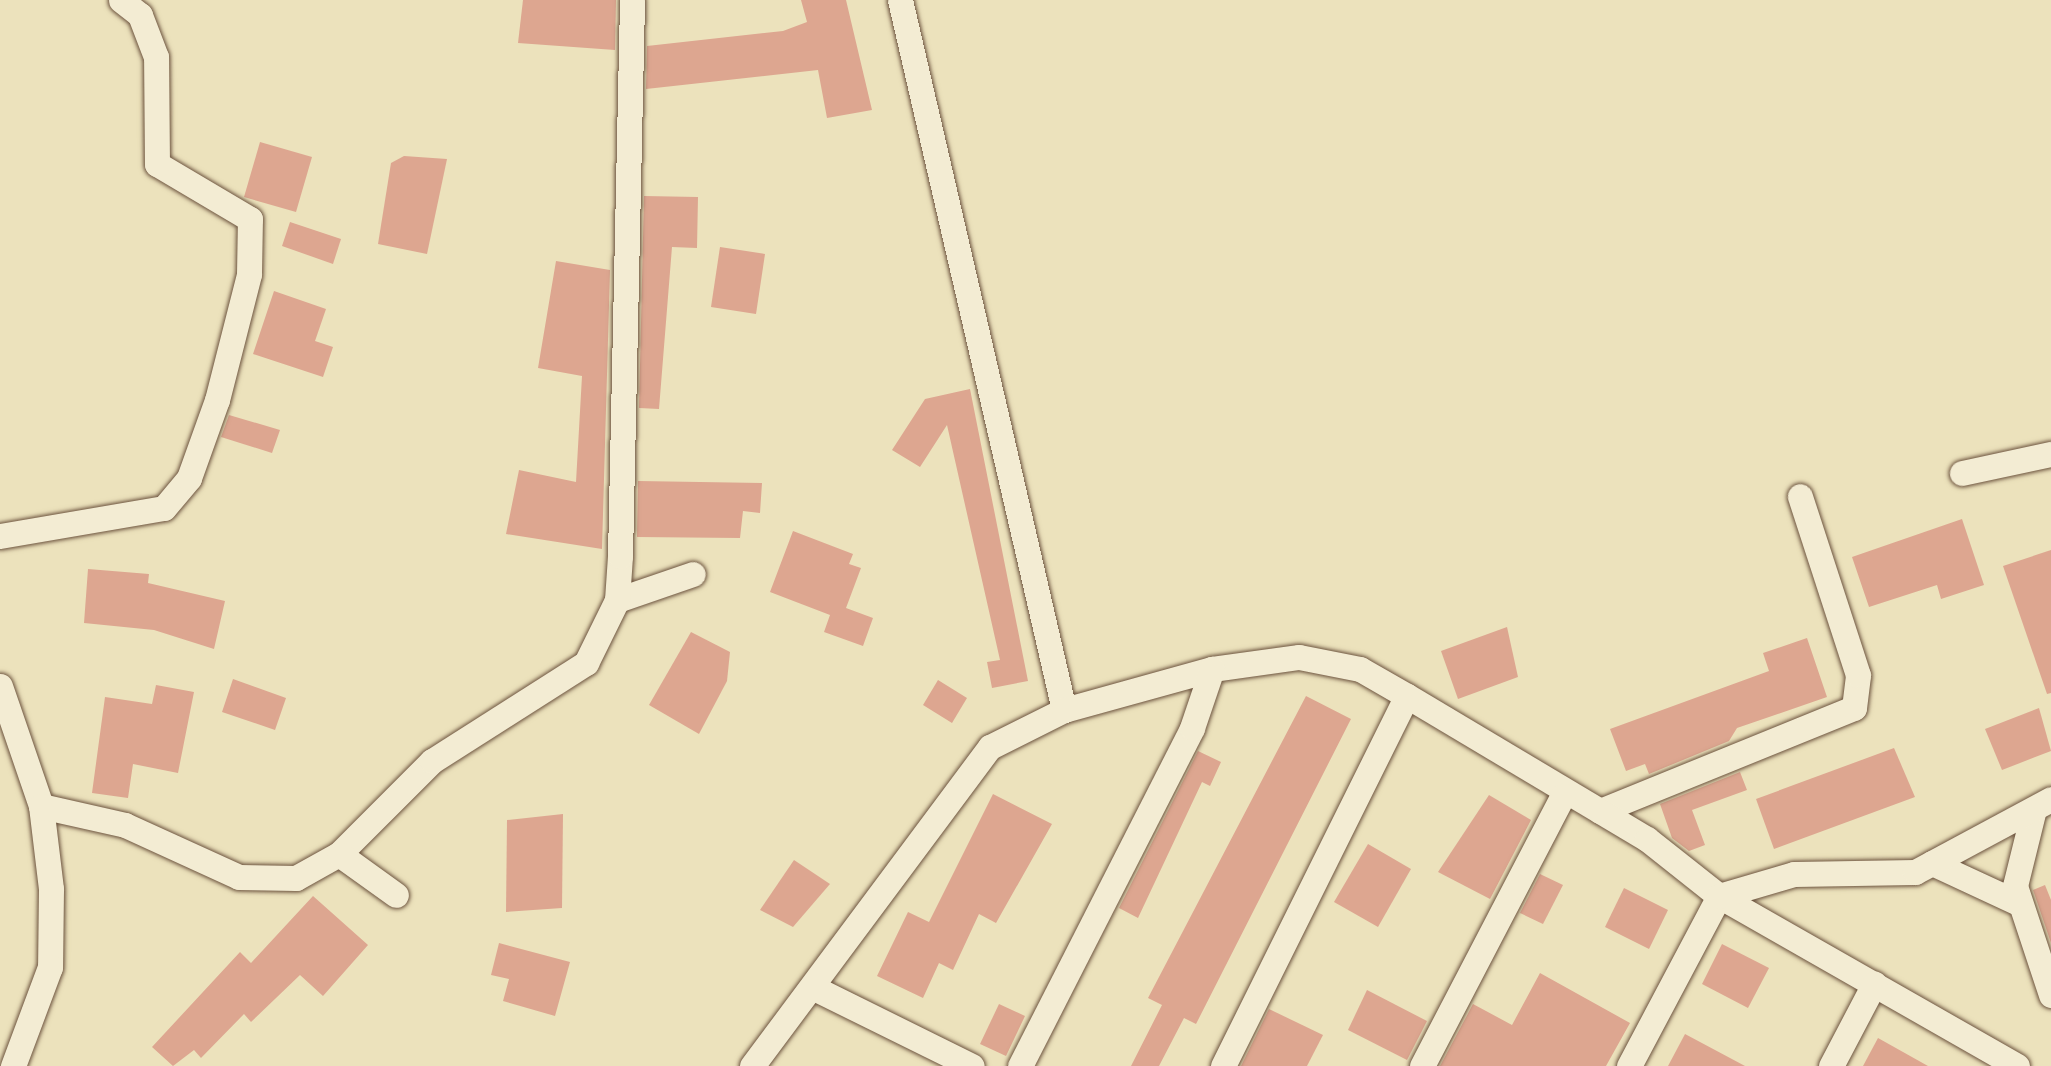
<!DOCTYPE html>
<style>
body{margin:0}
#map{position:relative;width:2051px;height:1066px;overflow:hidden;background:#ece2bc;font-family:Vollkorn,serif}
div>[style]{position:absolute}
.building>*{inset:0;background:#dda690}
.roads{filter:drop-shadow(0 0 2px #6c533e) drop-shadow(0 0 2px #6c533e)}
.street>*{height:25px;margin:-12.5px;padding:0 12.5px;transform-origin:12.5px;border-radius:12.5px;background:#f3ecd3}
span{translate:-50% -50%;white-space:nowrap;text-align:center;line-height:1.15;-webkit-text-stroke:8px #f3ecd3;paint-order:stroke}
</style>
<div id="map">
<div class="building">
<div style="clip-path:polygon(523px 0,616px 0,615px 50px,518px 43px)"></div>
<div style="clip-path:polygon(801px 0,846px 0,872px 110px,827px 118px,818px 70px,646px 89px,647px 46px,783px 31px,807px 22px)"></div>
<div style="clip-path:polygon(260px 142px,312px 157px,296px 212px,244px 197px)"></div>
<div style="clip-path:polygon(404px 156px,447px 159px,427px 254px,378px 244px,391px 163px)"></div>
<div style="clip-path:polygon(644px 196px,698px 197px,697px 248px,672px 247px,659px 409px,639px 408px)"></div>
<div style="clip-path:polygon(290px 222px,341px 239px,333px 264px,282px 246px)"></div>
<div style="clip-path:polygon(720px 247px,765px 254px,756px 314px,711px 307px)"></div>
<div style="clip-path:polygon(556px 261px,610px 270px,602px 549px,506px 534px,519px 470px,576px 482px,582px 376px,538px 368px)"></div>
<div style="clip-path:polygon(274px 291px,326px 309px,315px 341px,333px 347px,323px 377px,253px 354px)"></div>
<div style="clip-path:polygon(970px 389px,1028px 681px,992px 688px,987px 662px,1000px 660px,947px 425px,920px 467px,892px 450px,925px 399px)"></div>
<div style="clip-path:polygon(229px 415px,280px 430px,272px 453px,221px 437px)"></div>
<div style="clip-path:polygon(638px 481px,762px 483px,760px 513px,743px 511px,740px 538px,637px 537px)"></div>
<div style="clip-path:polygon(1962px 519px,1984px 585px,1941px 599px,1937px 585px,1869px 607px,1852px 557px)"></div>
<div style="clip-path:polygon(793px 531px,853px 554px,849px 564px,861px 568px,846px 608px,873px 618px,863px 646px,824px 632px,830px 615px,770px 592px)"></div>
<div style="clip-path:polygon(2051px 550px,2051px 693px,2047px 694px,2003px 566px)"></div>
<div style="clip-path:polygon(88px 569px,149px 574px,148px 583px,225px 601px,214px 649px,154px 630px,84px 623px)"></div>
<div style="clip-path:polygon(1507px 627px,1518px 677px,1458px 699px,1441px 651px)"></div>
<div style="clip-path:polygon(691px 632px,730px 652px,727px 681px,699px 734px,649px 705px)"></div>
<div style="clip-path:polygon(1807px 638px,1827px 697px,1737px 728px,1729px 741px,1649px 774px,1645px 764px,1626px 771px,1610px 729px,1769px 671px,1763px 653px)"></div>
<div style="clip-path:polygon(233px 679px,286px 698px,275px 730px,222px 712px)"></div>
<div style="clip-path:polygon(938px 680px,967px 698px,952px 723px,923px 705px)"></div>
<div style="clip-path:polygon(156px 685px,194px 692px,178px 773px,133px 764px,128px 798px,92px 793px,105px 697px,152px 704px)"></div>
<div style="clip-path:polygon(1306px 696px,1351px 719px,1196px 1024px,1184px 1018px,1159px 1066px,1131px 1066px,1162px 1005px,1148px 998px)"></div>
<div style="clip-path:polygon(2039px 708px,2051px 751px,2002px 770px,1985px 729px)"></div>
<div style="clip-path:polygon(1894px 748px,1915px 797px,1774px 849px,1756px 799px)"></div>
<div style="clip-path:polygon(1198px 751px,1221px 762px,1210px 786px,1202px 782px,1138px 918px,1119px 908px)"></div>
<div style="clip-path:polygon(1740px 772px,1747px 790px,1692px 810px,1705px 845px,1689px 851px,1672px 838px,1660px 804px)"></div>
<div style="clip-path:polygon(993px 794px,1052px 824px,996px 923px,979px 914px,953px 970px,939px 963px,923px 998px,877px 976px,908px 912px,929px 922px)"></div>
<div style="clip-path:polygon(1489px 795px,1531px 820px,1490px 899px,1438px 872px)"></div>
<div style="clip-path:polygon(563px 814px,562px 908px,506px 912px,507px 820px)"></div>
<div style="clip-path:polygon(1368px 844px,1411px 869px,1378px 927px,1334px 902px)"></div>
<div style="clip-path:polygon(794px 860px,830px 884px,793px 927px,760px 910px)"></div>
<div style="clip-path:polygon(1540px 874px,1563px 885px,1543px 924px,1520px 913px)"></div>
<div style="clip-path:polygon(2045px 885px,2051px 900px,2051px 943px,2033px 890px)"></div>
<div style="clip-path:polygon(1624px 888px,1668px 910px,1649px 949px,1605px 927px)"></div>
<div style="clip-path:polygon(313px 896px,368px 945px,323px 996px,300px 975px,251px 1022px,244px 1014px,201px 1058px,194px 1050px,173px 1066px,152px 1047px,240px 952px,251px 963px)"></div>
<div style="clip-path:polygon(499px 943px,570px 962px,555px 1016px,503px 1001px,509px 979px,491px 975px)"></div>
<div style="clip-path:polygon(1722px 944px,1769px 968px,1748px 1008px,1702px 984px)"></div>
<div style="clip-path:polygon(1540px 973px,1630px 1023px,1606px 1066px,1440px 1066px,1473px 1004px,1512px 1025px)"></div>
<div style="clip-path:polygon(1367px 990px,1427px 1021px,1407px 1060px,1348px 1030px)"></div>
<div style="clip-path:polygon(999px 1004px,1025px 1016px,1006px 1056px,980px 1044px)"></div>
<div style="clip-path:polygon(1269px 1009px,1323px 1035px,1307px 1066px,1241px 1066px)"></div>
<div style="clip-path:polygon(1685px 1034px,1745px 1066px,1668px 1066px)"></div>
<div style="clip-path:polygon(1878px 1038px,1928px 1066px,1863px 1066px)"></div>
</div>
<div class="roads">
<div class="street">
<div style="left:900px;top:0;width:729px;rotate:76.99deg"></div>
<div style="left:1962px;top:473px;width:91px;rotate:-12.1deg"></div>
<div style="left:0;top:536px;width:166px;rotate:-9.7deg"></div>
<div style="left:164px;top:508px;width:39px;rotate:-50deg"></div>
<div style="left:189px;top:478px;width:83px;rotate:-70.3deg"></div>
<div style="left:217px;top:400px;width:130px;rotate:-75.7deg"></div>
<div style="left:249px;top:274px;width:55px;rotate:-89deg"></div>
<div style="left:250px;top:219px;width:108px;rotate:-149.4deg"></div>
<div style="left:157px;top:164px;width:107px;rotate:-90.5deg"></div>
<div style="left:156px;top:57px;width:45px;rotate:-110.9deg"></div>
<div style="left:140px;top:15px;width:24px;rotate:-142deg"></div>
<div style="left:617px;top:600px;width:80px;rotate:-18.9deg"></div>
<div style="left:0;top:686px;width:127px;rotate:71.1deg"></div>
<div style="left:41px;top:806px;width:84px;rotate:83.1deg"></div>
<div style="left:51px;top:889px;width:78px;rotate:90.7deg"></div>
<div style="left:50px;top:967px;width:106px;rotate:110.5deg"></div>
<div style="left:41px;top:806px;width:86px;rotate:12.7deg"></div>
<div style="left:125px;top:825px;width:125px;rotate:24.5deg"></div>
<div style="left:239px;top:877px;width:57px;rotate:1deg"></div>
<div style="left:296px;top:878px;width:49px;rotate:-29.2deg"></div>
<div style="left:339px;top:854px;width:132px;rotate:-45deg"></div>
<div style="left:432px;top:761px;width:183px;rotate:-32.5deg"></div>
<div style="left:586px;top:663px;width:70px;rotate:-63.8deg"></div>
<div style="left:617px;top:600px;width:44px;rotate:-86.1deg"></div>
<div style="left:620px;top:556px;width:556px;rotate:-88.76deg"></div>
<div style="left:2034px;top:809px;width:79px;rotate:103.9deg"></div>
<div style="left:2015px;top:886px;width:115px;rotate:71.7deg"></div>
<div style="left:1600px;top:811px;width:274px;rotate:-22.1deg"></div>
<div style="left:1854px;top:708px;width:33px;rotate:-83deg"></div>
<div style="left:1858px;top:675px;width:188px;rotate:-108deg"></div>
<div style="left:339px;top:854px;width:70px;rotate:35.7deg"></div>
<div style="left:1932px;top:863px;width:93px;rotate:24.9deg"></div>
<div style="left:812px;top:987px;width:178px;rotate:26.3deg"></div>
<div style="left:752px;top:1066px;width:398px;rotate:-53.3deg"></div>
<div style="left:990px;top:747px;width:83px;rotate:-26.6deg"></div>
<div style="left:1064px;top:710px;width:154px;rotate:-15.5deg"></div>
<div style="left:1212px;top:669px;width:88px;rotate:-7.9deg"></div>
<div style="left:1299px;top:657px;width:62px;rotate:11.1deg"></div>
<div style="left:1360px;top:669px;width:54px;rotate:29.9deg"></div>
<div style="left:1407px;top:696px;width:279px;rotate:30.8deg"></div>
<div style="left:1647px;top:839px;width:92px;rotate:38.4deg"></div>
<div style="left:1719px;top:896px;width:343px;rotate:29.7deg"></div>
<div style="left:1020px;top:1066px;width:379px;rotate:-63deg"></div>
<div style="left:1192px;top:728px;width:62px;rotate:-71.3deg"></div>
<div style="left:1223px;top:1066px;width:413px;rotate:-63.6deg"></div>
<div style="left:1422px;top:1066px;width:305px;rotate:-62.5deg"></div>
<div style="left:1629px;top:1066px;width:192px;rotate:-62.1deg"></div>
<div style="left:1719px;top:896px;width:78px;rotate:-16.3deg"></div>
<div style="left:1794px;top:874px;width:121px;rotate:-0.9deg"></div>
<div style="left:1915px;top:872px;width:154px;rotate:-28.2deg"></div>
<div style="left:1831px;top:1066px;width:93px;rotate:-62.3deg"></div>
</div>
</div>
</div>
